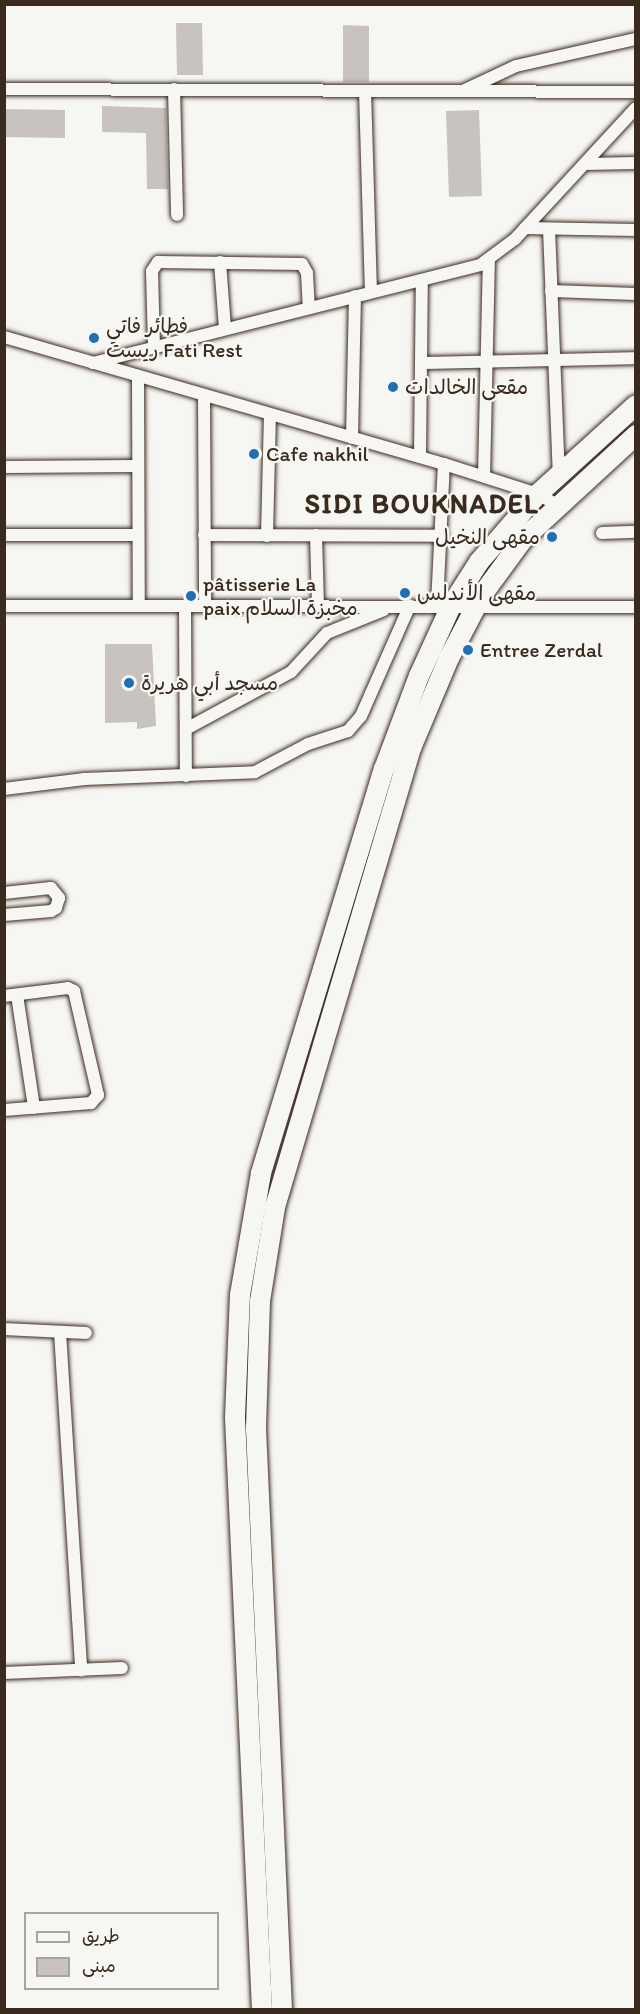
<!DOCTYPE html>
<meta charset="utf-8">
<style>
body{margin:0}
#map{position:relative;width:640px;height:2014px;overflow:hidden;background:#f6f6f2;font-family:Itim,"Playpen Sans Arabic",sans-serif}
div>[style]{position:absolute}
.building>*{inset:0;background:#c8c3be}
.roads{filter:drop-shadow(0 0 2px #3b2a1e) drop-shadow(0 0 2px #3b2a1e)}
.minor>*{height:12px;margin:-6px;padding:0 6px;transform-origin:6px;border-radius:6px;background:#f6f6f2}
.trunk>*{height:20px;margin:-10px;padding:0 10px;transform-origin:10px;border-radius:10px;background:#f6f6f2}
.dots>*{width:16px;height:16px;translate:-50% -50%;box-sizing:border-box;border:3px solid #f6f6f2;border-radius:50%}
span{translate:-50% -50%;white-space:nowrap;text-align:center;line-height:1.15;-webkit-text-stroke:4.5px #f6f6f2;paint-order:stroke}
.poi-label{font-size:21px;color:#3b2a1e}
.left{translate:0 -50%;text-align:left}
.right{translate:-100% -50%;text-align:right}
.district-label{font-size:27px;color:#3b2a1e;font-weight:700;letter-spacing:1.5px}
.frame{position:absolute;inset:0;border:6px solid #3b2a1e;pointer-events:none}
.legend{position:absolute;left:24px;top:1912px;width:195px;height:78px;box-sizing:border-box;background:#f6f6f2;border:2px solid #aba49d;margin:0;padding:8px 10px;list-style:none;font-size:18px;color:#3b2a1e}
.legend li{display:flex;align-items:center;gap:12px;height:30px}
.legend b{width:30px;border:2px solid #aba49d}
</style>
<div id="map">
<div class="building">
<div style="clip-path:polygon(176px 23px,202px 23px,203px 75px,177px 75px)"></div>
<div style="clip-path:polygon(343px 25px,369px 26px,369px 82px,343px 82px)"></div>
<div style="clip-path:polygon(102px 106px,166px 108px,168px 189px,147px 189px,146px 133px,102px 132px)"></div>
<div style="clip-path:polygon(4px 109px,65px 110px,65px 138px,4px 137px)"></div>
<div style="clip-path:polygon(479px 110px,482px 196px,449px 197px,446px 111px)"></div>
<div style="clip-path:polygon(105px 644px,152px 644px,156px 726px,137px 729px,137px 722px,105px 723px)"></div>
</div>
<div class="roads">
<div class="minor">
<div style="left:4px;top:89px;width:632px;rotate:0.27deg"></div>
<div style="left:174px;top:89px;width:126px;rotate:88.6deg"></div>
<div style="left:465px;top:90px;width:56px;rotate:-25.2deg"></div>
<div style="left:516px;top:66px;width:123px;rotate:-12.7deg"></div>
<div style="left:365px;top:91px;width:201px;rotate:88.3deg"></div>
<div style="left:585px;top:164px;width:51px;rotate:-1.1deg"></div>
<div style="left:525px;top:228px;width:111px;rotate:1deg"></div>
<div style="left:549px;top:229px;width:247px;rotate:87.7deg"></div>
<div style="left:220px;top:262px;width:67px;rotate:85.7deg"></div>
<div style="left:551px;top:291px;width:85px;rotate:2deg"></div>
<div style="left:4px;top:337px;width:458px;rotate:16.1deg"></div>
<div style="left:444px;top:464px;width:99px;rotate:17.7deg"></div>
<div style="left:538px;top:494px;width:22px;rotate:30deg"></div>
<div style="left:154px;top:347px;width:76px;rotate:-91.5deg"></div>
<div style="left:152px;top:271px;width:11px;rotate:-56deg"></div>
<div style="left:158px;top:262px;width:144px;rotate:0.8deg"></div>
<div style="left:302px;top:264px;width:10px;rotate:61deg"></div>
<div style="left:307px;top:273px;width:35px;rotate:87deg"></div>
<div style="left:93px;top:363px;width:399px;rotate:-14.2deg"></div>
<div style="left:480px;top:265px;width:44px;rotate:-36.6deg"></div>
<div style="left:515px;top:239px;width:178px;rotate:-47.3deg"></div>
<div style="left:421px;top:363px;width:215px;rotate:-1.3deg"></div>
<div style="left:138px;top:376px;width:230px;rotate:89.8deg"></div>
<div style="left:204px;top:396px;width:210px;rotate:89.7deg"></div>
<div style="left:352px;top:438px;width:142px;rotate:-88.8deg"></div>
<div style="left:420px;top:457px;width:177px;rotate:-89.4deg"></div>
<div style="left:4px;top:467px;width:133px;rotate:-0.4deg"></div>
<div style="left:484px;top:476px;width:216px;rotate:-88.7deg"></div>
<div style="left:602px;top:533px;width:34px;rotate:-2deg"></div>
<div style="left:4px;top:535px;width:134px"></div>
<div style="left:204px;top:535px;width:238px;rotate:0.2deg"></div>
<div style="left:316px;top:535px;width:70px;rotate:88.4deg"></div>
<div style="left:267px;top:536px;width:121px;rotate:-88.6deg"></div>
<div style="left:437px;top:605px;width:141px;rotate:-87.2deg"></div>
<div style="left:4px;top:606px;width:632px;rotate:0.09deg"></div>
<div style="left:185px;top:606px;width:170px;rotate:89.7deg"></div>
<div style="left:186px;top:729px;width:119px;rotate:-28.5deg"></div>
<div style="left:291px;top:672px;width:53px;rotate:-47.3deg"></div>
<div style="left:327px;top:633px;width:61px;rotate:-22deg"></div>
<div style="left:4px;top:789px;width:81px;rotate:-7.1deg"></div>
<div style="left:84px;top:779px;width:171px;rotate:-2.3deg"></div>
<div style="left:255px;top:772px;width:60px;rotate:-27.8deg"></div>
<div style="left:308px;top:744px;width:42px;rotate:-18deg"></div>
<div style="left:348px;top:731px;width:20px;rotate:-49deg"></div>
<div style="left:361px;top:716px;width:121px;rotate:-66.2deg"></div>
<div style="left:4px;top:893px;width:47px;rotate:-6.1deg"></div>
<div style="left:51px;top:888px;width:13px;rotate:51deg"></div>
<div style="left:59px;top:898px;width:10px;rotate:107deg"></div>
<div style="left:56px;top:908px;width:6px;rotate:149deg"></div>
<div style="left:51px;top:911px;width:47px;rotate:175.1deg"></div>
<div style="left:17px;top:995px;width:114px;rotate:81.4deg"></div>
<div style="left:4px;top:996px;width:64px;rotate:-7.1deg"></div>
<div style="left:68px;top:988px;width:7px;rotate:27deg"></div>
<div style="left:74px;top:991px;width:107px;rotate:77deg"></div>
<div style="left:98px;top:1095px;width:11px;rotate:131deg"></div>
<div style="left:91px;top:1103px;width:87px;rotate:175.4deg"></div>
<div style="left:4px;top:1329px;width:82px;rotate:2.8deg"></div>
<div style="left:60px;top:1332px;width:339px;rotate:86.4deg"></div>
<div style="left:4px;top:1673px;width:118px;rotate:-2.4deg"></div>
</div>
<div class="trunk">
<div style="left:262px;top:2010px;width:593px;rotate:-92.61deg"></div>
<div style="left:235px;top:1418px;width:123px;rotate:-87.7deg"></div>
<div style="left:240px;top:1295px;width:124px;rotate:-80.2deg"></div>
<div style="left:261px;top:1173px;width:422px;rotate:-73.1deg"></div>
<div style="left:384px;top:769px;width:99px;rotate:-69.4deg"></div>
<div style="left:419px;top:676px;width:77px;rotate:-65.4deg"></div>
<div style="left:451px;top:606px;width:52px;rotate:-57.5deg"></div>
<div style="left:479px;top:562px;width:90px;rotate:-49.1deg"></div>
<div style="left:538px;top:494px;width:132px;rotate:-42.2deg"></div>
<div style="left:282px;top:2010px;width:583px;rotate:-92.56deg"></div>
<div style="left:256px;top:1428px;width:127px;rotate:-88.2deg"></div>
<div style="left:260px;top:1301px;width:95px;rotate:-80.9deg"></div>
<div style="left:275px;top:1207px;width:479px;rotate:-73.5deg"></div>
<div style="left:411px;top:748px;width:98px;rotate:-67.1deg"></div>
<div style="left:449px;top:658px;width:71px;rotate:-62.4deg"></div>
<div style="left:482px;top:595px;width:69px;rotate:-53.8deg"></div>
<div style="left:523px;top:539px;width:154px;rotate:-42.6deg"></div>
</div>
</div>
<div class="dots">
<div style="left:94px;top:338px;background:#1f6fb2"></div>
<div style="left:393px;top:387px;background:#1f6fb2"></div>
<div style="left:254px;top:454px;background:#1f6fb2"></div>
<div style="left:552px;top:537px;background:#1f6fb2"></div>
<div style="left:405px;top:593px;background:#1f6fb2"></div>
<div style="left:191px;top:596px;background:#1f6fb2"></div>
<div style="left:468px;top:650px;background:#1f6fb2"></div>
<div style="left:129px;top:683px;background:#1f6fb2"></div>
</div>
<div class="poi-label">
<span class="left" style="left:106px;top:338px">فطائر فاتي<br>ريست Fati Rest</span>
<span class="left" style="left:405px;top:387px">مقعى الخالدات</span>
<span class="left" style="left:266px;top:454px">Cafe nakhil</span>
<span class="right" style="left:540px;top:537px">مقهى النخيل</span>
<span class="left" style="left:203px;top:596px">pâtisserie La<br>paix مخبزة السلام</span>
<span class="left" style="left:417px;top:593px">مقهى الأندلس</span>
<span class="left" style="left:480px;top:650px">Entree Zerdal</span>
<span class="left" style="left:141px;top:683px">مسجد أبي هريرة</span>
</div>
<div class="district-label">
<span style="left:422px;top:504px">SIDI BOUKNADEL</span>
</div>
<div class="frame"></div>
<ul class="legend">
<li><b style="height:8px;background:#f6f6f2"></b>طريق</li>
<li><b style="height:16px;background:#c8c3be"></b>مبنى</li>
</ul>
</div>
